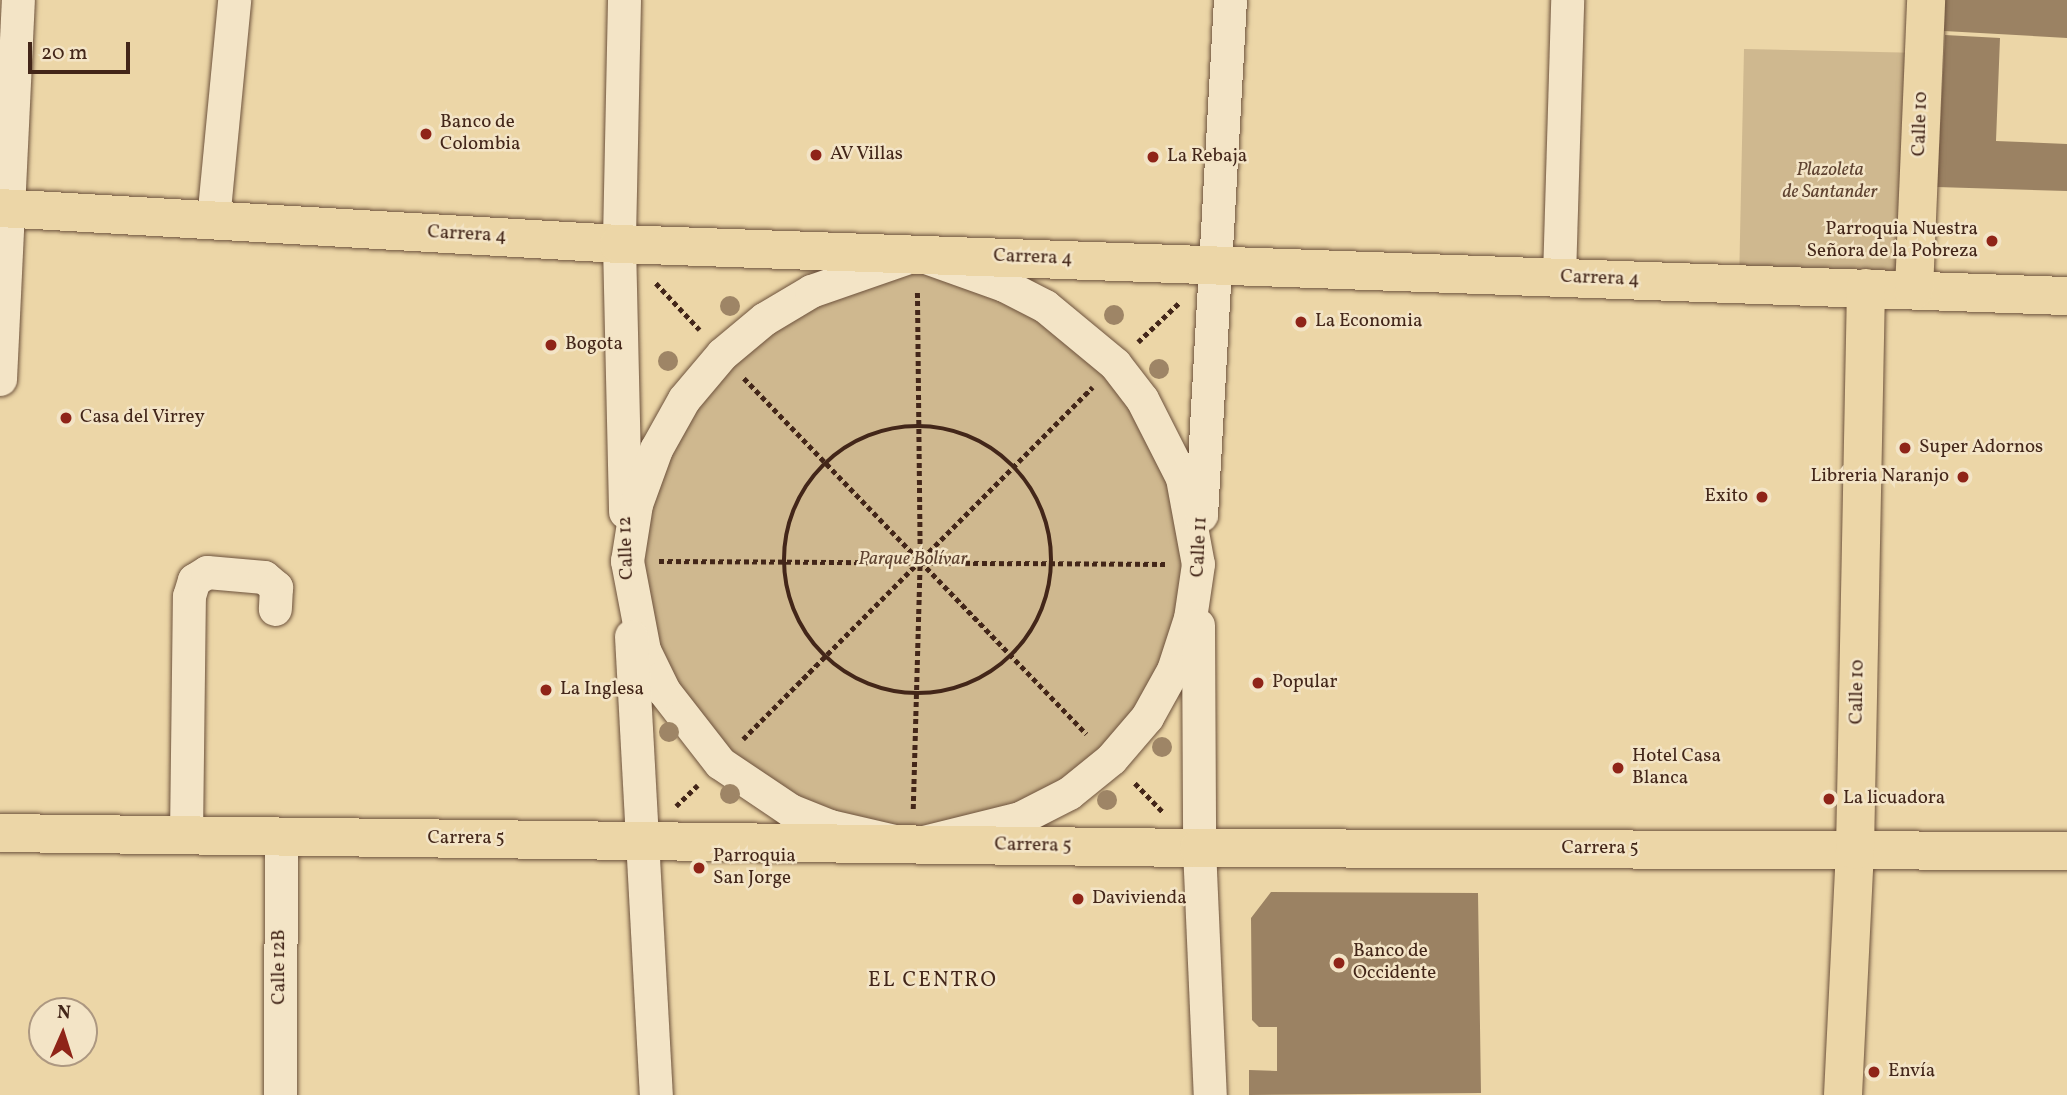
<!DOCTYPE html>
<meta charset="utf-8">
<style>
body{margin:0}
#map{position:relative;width:2067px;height:1095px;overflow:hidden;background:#ecd6a7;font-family:Vollkorn,serif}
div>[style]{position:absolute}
.green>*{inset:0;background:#cfb88f}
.building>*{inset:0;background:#9b8263}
.path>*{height:4.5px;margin-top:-2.25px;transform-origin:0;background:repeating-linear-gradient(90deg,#432619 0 5px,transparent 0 8.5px)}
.path>.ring{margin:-2.25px;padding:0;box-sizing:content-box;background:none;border:4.5px solid #432619;border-radius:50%}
.roads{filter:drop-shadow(0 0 2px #6d523c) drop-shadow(0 0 2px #6d523c)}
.minor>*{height:33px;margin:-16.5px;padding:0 16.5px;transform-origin:16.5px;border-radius:16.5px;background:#f3e4c6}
.major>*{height:38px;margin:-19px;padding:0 19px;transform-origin:19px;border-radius:19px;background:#ecd6a7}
.trees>*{width:20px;height:20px;margin:-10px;border-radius:50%;background:#9e8566}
.dots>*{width:19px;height:19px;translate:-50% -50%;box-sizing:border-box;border:4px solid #f3e4c6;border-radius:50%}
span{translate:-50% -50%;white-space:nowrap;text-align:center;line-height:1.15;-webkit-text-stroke:5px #f3e4c6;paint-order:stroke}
.poi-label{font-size:19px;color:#432619}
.left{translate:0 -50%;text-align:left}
.right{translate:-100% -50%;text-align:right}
.street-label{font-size:19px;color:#432619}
.park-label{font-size:19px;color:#5f4331;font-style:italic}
.neighbourhood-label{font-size:21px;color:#432619;letter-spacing:2px}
.north{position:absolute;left:28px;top:997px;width:70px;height:70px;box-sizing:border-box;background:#f3e4c6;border:2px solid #ad9881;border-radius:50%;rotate:3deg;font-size:19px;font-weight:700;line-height:28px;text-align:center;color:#432619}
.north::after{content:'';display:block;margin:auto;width:24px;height:32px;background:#8f2418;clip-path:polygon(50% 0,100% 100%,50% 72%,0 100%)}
.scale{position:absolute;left:28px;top:42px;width:102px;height:32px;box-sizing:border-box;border:4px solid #432619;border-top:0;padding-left:9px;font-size:21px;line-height:24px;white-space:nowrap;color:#432619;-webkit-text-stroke:5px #f3e4c6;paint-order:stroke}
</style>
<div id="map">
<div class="green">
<div style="clip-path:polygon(1744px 49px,1923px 53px,1914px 290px,1739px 284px)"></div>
<div style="clip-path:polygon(917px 254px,1004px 285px,1115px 364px,1193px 520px,1173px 670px,1069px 793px,912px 845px,753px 789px,644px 650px,636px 504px,722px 354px)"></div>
</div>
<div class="building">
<div style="clip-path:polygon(1945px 0,2067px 0,2067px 38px,1944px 31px)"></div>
<div style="clip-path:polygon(1945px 35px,2000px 38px,1996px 141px,2067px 144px,2067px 191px,1937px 187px)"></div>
<div style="clip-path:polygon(1271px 892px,1478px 893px,1481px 1093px,1249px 1095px,1249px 1070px,1277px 1071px,1277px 1027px,1259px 1027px,1252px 1020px,1251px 918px)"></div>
</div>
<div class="path">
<div style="left:656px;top:283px;width:64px;rotate:46.9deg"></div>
<div style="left:1138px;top:342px;width:58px;rotate:-43.6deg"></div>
<div style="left:744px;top:378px;width:494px;rotate:46.1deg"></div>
<div class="ring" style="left:784px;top:426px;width:263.5px;height:263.5px"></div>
<div style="left:659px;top:561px;width:506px;rotate:0.34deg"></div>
<div style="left:743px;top:739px;width:496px;rotate:-45.2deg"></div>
<div style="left:1135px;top:783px;width:40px;rotate:46deg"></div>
<div style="left:676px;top:806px;width:30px;rotate:-44deg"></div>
<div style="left:913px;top:809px;width:248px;rotate:-88.4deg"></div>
<div style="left:920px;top:561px;width:272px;rotate:-90.6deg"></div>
</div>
<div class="roads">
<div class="minor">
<div style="left:624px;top:0;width:244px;rotate:91.2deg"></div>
<div style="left:619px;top:244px;width:268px;rotate:88.7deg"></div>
<div style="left:213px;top:220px;width:221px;rotate:-84.5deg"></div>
<div style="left:917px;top:254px;width:92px;rotate:19.6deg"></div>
<div style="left:1004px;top:285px;width:46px;rotate:27.1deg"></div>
<div style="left:1045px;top:306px;width:91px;rotate:39.6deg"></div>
<div style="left:1115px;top:364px;width:44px;rotate:52.4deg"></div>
<div style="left:1142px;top:399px;width:89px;rotate:63.1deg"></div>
<div style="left:1182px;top:478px;width:87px;rotate:79.5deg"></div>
<div style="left:1198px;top:564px;width:55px;rotate:98.4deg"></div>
<div style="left:1190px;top:618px;width:55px;rotate:108.1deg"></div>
<div style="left:1173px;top:670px;width:54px;rotate:119deg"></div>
<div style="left:1147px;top:717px;width:55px;rotate:130.6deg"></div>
<div style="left:1111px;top:759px;width:54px;rotate:141deg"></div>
<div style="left:1069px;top:793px;width:55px;rotate:153deg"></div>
<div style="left:1020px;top:818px;width:111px;rotate:166deg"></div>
<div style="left:912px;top:845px;width:84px;rotate:-167deg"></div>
<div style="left:830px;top:826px;width:43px;rotate:-158.2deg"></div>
<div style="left:790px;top:810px;width:84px;rotate:-146.1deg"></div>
<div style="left:720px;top:763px;width:91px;rotate:-127.9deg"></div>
<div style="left:664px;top:691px;width:46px;rotate:-116deg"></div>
<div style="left:644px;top:650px;width:91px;rotate:-100.8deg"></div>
<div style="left:627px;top:561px;width:58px;rotate:-81deg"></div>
<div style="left:636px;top:504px;width:59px;rotate:-70deg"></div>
<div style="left:656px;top:449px;width:57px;rotate:-60.8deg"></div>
<div style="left:684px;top:399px;width:59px;rotate:-49.8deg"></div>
<div style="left:722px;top:354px;width:55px;rotate:-39.8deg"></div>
<div style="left:764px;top:319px;width:55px;rotate:-30.8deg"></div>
<div style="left:811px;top:291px;width:112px;rotate:-19.2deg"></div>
<div style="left:1559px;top:277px;width:277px;rotate:-88.3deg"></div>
<div style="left:0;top:379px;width:379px;rotate:-87.3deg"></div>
<div style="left:1201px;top:515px;width:516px;rotate:-86.78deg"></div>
<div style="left:1198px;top:625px;width:223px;rotate:89.7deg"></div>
<div style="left:1199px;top:848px;width:247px;rotate:87.5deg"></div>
<div style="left:631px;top:636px;width:460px;rotate:86.9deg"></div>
<div style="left:186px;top:835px;width:239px;rotate:-89.3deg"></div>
<div style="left:189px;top:596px;width:17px;rotate:-73deg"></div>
<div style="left:194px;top:580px;width:15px;rotate:-32deg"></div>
<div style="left:207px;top:572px;width:57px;rotate:5deg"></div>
<div style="left:264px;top:577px;width:16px;rotate:40deg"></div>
<div style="left:276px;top:587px;width:22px;rotate:93deg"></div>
<div style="left:280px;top:1095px;width:256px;rotate:-89.8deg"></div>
</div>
<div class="major">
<div style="left:0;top:208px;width:620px;rotate:3.33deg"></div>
<div style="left:619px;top:244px;width:1449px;rotate:2.06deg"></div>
<div style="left:1914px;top:290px;width:290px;rotate:-87.6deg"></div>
<div style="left:0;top:833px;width:1199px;rotate:0.72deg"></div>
<div style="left:1199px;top:848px;width:868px;rotate:0.2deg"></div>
<div style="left:1843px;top:1095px;width:245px;rotate:-87.2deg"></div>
<div style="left:1855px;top:850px;width:562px;rotate:-88.88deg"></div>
</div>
</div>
<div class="trees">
<div style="left:730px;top:306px"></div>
<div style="left:1114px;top:315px"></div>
<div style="left:668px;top:361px"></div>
<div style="left:1159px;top:369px"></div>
<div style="left:669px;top:732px"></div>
<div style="left:1162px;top:747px"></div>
<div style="left:730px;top:794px"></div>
<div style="left:1107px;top:800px"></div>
</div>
<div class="dots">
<div style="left:426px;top:134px;background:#8f2418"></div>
<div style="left:816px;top:155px;background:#8f2418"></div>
<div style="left:1153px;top:157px;background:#8f2418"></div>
<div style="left:1992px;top:241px;background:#8f2418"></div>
<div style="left:1301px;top:322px;background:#8f2418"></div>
<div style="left:551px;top:345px;background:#8f2418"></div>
<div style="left:66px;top:418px;background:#8f2418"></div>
<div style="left:1905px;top:448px;background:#8f2418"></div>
<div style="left:1963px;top:477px;background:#8f2418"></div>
<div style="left:1762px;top:497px;background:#8f2418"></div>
<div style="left:1258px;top:683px;background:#8f2418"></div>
<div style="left:546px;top:690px;background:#8f2418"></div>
<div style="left:1618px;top:768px;background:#8f2418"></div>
<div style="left:1829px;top:799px;background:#8f2418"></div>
<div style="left:699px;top:868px;background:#8f2418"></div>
<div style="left:1078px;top:899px;background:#8f2418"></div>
<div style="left:1339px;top:963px;background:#8f2418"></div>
<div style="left:1874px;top:1072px;background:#8f2418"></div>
</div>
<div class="poi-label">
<span class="left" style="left:440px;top:134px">Banco de<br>Colombia</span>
<span class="left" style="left:830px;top:155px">AV Villas</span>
<span class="left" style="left:1167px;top:157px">La Rebaja</span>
<span class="right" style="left:1978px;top:241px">Parroquia Nuestra<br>Señora de la Pobreza</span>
<span class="left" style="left:1315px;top:322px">La Economia</span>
<span class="left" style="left:565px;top:345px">Bogota</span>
<span class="left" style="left:80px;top:418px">Casa del Virrey</span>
<span class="left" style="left:1919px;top:448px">Super Adornos</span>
<span class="right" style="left:1949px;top:477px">Libreria Naranjo</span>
<span class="right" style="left:1748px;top:497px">Exito</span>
<span class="left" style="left:1272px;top:683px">Popular</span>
<span class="left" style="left:560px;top:690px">La Inglesa</span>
<span class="left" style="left:1632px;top:768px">Hotel Casa<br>Blanca</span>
<span class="left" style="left:1843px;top:799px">La licuadora</span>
<span class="left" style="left:713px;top:868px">Parroquia<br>San Jorge</span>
<span class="left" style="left:1092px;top:899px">Davivienda</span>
<span class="left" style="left:1353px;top:963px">Banco de<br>Occidente</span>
<span class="left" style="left:1888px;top:1072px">Envía</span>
</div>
<div class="street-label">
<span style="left:1921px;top:124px;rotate:-88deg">Calle 10</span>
<span style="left:467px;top:235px;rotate:3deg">Carrera 4</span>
<span style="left:1033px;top:258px;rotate:2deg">Carrera 4</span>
<span style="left:1600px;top:279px;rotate:2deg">Carrera 4</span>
<span style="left:1200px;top:547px;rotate:-87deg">Calle 11</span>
<span style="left:627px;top:548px;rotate:-92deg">Calle 12</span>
<span style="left:1858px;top:692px;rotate:-89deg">Calle 10</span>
<span style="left:466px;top:839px">Carrera 5</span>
<span style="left:1033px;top:846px;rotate:1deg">Carrera 5</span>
<span style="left:1600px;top:849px">Carrera 5</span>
<span style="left:280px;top:967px;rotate:-90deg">Calle 12B</span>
</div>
<div class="park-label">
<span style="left:1830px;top:182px">Plazoleta<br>de Santander</span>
<span style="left:913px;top:560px">Parque Bolívar</span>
</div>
<div class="neighbourhood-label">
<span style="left:933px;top:981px">EL CENTRO</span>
</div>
<div class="north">N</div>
<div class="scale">20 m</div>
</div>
